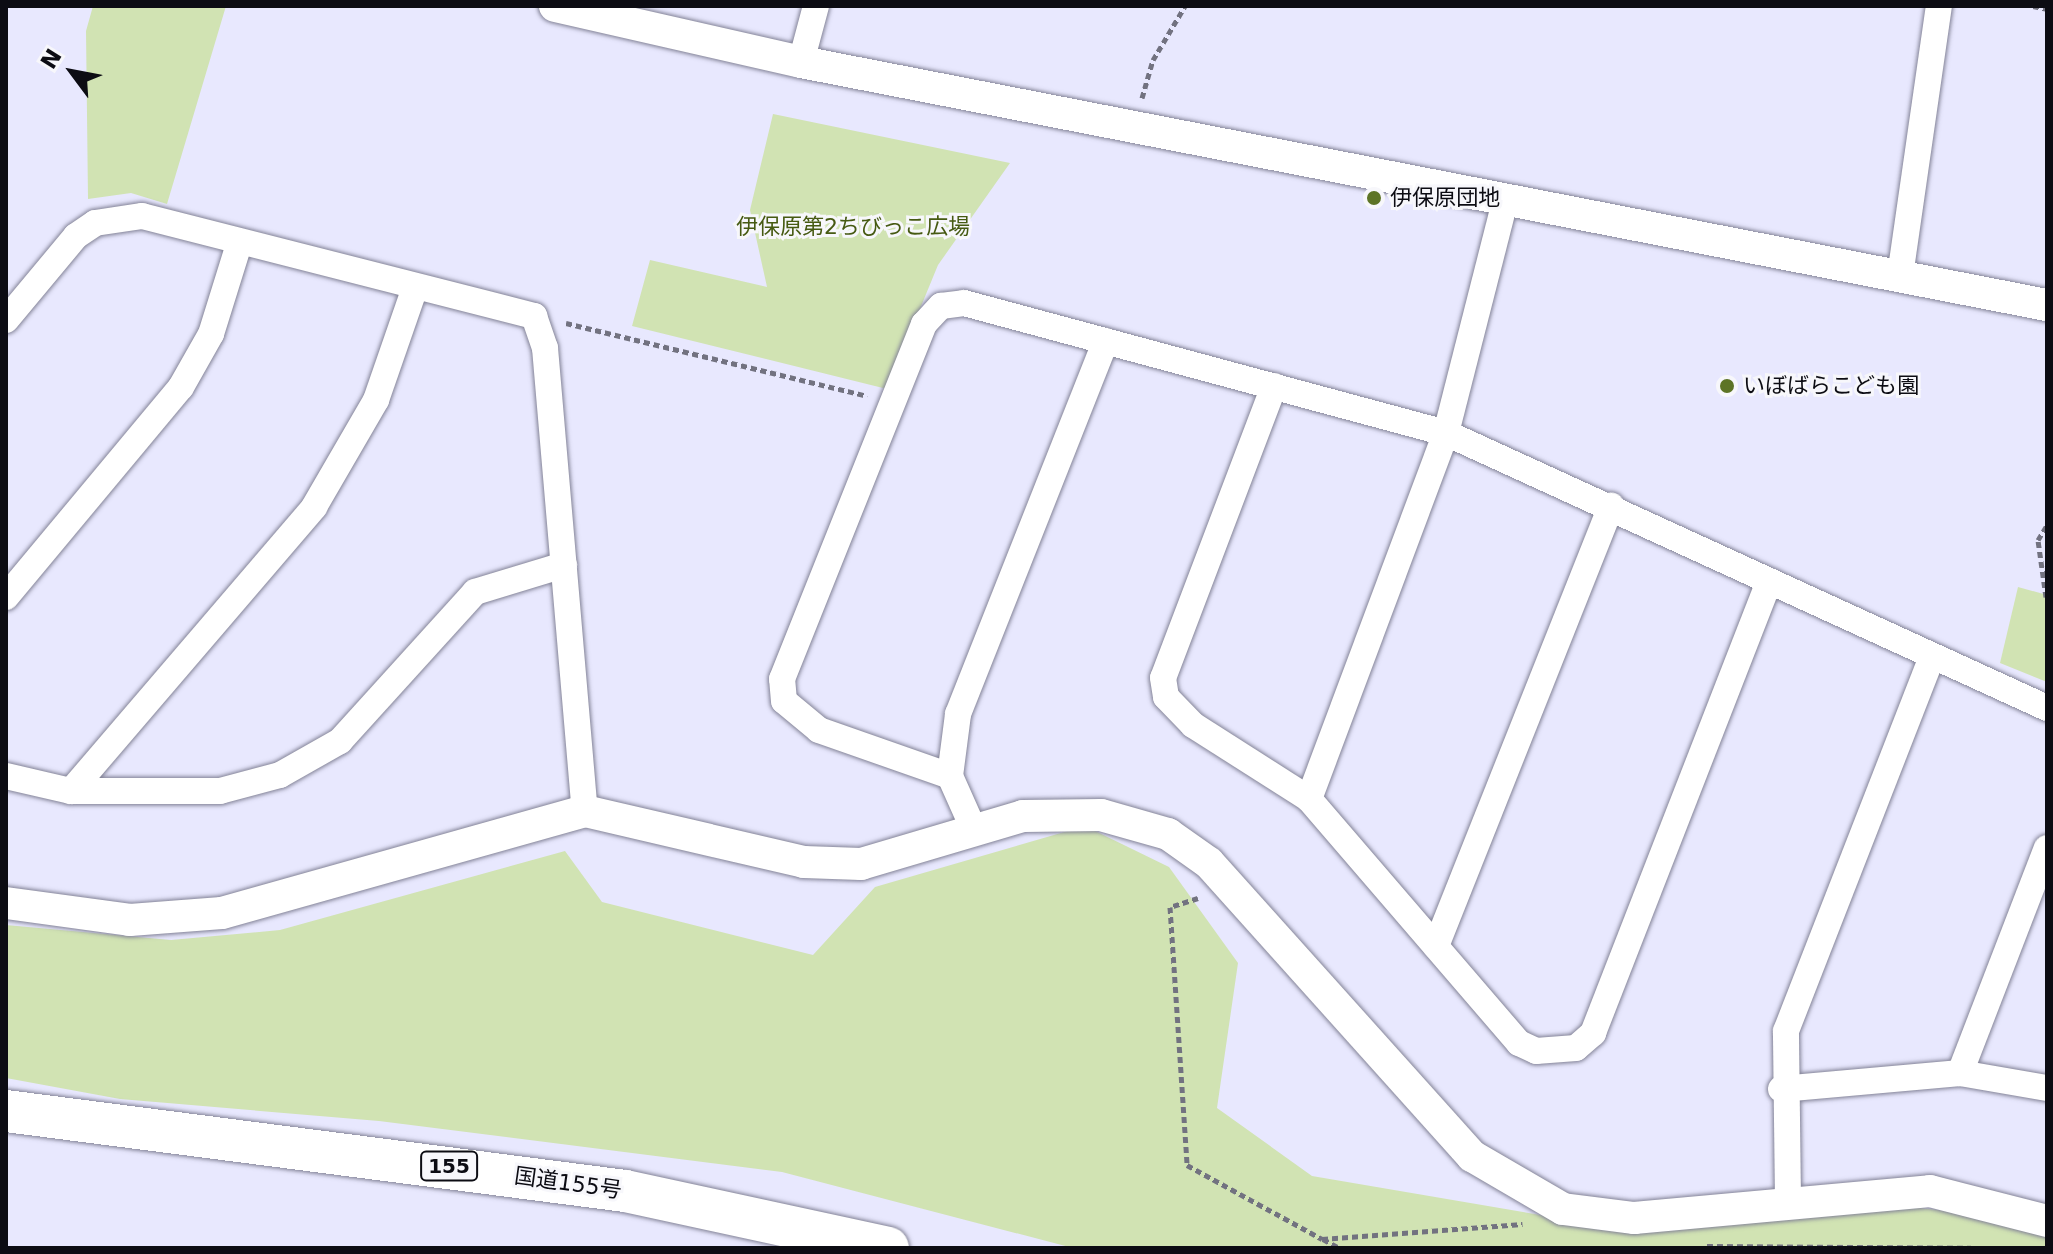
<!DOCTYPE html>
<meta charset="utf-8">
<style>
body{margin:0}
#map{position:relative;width:2053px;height:1254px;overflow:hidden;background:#e8e8fe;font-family:"DejaVu Sans","Noto Sans JP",sans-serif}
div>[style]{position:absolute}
.green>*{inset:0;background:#d1e3b3}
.path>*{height:5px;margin-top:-2.5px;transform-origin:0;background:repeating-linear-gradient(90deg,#727280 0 6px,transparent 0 10px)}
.roads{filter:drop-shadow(0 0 2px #838397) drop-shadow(0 0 2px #838397)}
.minor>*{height:26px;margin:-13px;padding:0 13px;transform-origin:13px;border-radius:13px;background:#fff}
.tertiary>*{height:32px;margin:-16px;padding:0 16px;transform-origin:16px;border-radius:16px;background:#fff}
.trunk>*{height:42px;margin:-21px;padding:0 21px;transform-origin:21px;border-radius:21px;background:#fff}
.dots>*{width:22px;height:22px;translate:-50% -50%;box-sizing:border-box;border:4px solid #f7f7fb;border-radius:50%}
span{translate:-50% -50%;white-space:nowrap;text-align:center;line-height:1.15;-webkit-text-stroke:6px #f7f7fb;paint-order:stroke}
.shield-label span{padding:2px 6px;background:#f7f7fb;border:2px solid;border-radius:6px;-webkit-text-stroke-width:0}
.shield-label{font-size:20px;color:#0c0c13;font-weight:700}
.poi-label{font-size:22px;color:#0c0c13}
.left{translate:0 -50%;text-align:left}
.park-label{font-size:22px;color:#465a12}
.street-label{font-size:22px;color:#0c0c13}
.frame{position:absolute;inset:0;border:8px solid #0c0c13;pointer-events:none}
.north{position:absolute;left:32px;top:32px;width:80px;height:80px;-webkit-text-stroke:6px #f7f7fb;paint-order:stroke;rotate:302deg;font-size:22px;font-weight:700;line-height:32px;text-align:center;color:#0c0c13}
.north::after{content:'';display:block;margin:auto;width:28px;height:36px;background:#0c0c13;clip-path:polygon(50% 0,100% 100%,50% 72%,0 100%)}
</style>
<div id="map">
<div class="green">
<div style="clip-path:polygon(93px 6px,226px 6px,167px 204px,131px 193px,88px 199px,86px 31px)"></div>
<div style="clip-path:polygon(773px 114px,1010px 163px,938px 265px,887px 389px,632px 326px,650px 260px,767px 287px,750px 210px)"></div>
<div style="clip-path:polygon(2018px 587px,2047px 595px,2047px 682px,2000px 663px)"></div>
<div style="clip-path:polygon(1085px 826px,1169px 867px,1238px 963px,1217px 1108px,1312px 1176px,1552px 1217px,1909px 1207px,2009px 1217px,2047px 1236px,2047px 1248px,1073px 1248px,782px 1172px,379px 1121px,120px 1099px,6px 1078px,6px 925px,171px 940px,280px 930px,565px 851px,602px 902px,813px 955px,875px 887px)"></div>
</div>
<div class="path">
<div style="left:2033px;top:6px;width:14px;rotate:12deg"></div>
<div style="left:1142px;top:98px;width:40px;rotate:-74deg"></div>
<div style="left:1153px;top:60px;width:63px;rotate:-59.3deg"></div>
<div style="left:566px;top:323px;width:310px;rotate:13.6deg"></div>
<div style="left:2046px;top:597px;width:58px;rotate:-98deg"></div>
<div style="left:2038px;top:540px;width:17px;rotate:-59deg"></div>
<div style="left:1198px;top:898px;width:29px;rotate:162deg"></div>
<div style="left:1170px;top:907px;width:259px;rotate:86.2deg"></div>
<div style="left:1187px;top:1165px;width:154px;rotate:28.7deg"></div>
<div style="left:1322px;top:1239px;width:201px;rotate:-4.3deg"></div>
<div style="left:1323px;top:1239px;width:18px;rotate:29deg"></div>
<div style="left:1707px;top:1246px;width:264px;rotate:0.4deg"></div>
</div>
<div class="roads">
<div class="minor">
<div style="left:801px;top:62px;width:58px;rotate:-75deg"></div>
<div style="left:1900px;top:276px;width:273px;rotate:-81.8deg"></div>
<div style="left:6px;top:320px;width:109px;rotate:-50.2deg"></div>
<div style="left:76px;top:236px;width:23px;rotate:-34deg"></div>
<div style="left:95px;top:223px;width:48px;rotate:-8.5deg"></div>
<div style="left:142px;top:216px;width:405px;rotate:14.3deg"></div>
<div style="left:534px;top:316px;width:34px;rotate:71deg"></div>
<div style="left:545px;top:348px;width:465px;rotate:85.1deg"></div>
<div style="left:1274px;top:386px;width:312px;rotate:110.8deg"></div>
<div style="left:1163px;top:678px;width:19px;rotate:81deg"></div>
<div style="left:1166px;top:697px;width:39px;rotate:46deg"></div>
<div style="left:1193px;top:725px;width:138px;rotate:32.5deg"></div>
<div style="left:1309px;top:799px;width:322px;rotate:49.3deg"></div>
<div style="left:1519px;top:1043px;width:19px;rotate:25deg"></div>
<div style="left:1536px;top:1051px;width:40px;rotate:-4.3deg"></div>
<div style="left:1576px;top:1048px;width:23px;rotate:-41deg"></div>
<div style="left:1593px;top:1033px;width:485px;rotate:-68.7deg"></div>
<div style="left:6px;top:597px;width:273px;rotate:-50.2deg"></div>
<div style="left:181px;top:387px;width:61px;rotate:-60.5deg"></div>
<div style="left:211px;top:334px;width:94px;rotate:-72.7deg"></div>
<div style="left:6px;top:776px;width:67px;rotate:13deg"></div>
<div style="left:71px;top:791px;width:149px"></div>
<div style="left:220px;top:791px;width:62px;rotate:-14.9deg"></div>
<div style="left:280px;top:775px;width:69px;rotate:-29.5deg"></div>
<div style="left:340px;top:741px;width:201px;rotate:-47.8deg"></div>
<div style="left:475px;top:592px;width:93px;rotate:-16.9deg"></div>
<div style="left:950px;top:776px;width:63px;rotate:-82.6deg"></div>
<div style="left:958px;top:714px;width:401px;rotate:-68.4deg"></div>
<div style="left:71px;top:791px;width:374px;rotate:-49.4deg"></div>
<div style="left:314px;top:507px;width:124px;rotate:-59.9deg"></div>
<div style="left:376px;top:400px;width:116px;rotate:-70.9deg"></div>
<div style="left:1309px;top:799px;width:391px;rotate:-69.5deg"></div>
<div style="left:1446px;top:433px;width:239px;rotate:-75.7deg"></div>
<div style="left:974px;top:830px;width:59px;rotate:-114deg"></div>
<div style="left:950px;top:776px;width:139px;rotate:-160.7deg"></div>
<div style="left:819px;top:730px;width:45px;rotate:-140.4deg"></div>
<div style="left:784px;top:701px;width:22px;rotate:-95deg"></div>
<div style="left:782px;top:679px;width:382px;rotate:-68.2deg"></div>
<div style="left:924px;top:324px;width:25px;rotate:-47deg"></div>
<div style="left:941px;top:306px;width:23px;rotate:-7deg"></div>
<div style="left:964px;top:303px;width:499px;rotate:15.1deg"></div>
<div style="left:1446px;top:433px;width:661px;rotate:24.59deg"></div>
<div style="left:1436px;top:946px;width:474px;rotate:-68.3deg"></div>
<div style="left:1960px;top:1073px;width:241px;rotate:-68.9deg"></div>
<div style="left:1781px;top:1089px;width:180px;rotate:-5.1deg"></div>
<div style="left:1960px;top:1073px;width:88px;rotate:9.8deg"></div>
<div style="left:1788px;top:1201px;width:170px;rotate:-90.7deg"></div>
<div style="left:1786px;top:1031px;width:402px;rotate:-68.7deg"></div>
</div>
<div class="tertiary">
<div style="left:555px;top:6px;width:252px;rotate:12.8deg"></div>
<div style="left:801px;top:62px;width:1269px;rotate:11.04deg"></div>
<div style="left:6px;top:903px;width:125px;rotate:7.8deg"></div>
<div style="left:130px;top:920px;width:92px;rotate:-4.4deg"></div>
<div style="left:222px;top:913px;width:377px;rotate:-15.7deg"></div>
<div style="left:585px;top:811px;width:225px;rotate:13.1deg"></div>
<div style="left:804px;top:862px;width:57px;rotate:2deg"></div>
<div style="left:861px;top:864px;width:169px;rotate:-16.5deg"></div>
<div style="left:1023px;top:816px;width:78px;rotate:-0.7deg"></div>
<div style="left:1101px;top:815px;width:70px;rotate:15.8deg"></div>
<div style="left:1168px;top:834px;width:50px;rotate:35.3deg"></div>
<div style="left:1209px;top:863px;width:394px;rotate:48.1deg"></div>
<div style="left:1472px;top:1156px;width:105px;rotate:30.2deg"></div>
<div style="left:1563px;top:1209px;width:72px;rotate:7.2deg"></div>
<div style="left:1634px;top:1218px;width:297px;rotate:-5.2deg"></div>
<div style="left:1930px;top:1191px;width:121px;rotate:14.4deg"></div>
</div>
<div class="trunk">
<div style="left:6px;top:1111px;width:624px;rotate:7.36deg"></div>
<div style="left:625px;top:1191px;width:269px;rotate:12.2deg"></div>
</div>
</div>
<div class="dots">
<div style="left:1374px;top:198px;background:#5d7426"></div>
<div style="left:1727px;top:386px;background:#5d7426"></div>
</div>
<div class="shield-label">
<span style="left:449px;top:1166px">155</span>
</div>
<div class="poi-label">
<span class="left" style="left:1390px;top:198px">伊保原団地</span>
<span class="left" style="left:1743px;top:386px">いぼばらこども園</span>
</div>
<div class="park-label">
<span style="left:853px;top:227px">伊保原第2ちびっこ広場</span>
</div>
<div class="street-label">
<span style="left:568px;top:1183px;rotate:8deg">国道155号</span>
</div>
<div class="frame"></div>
<div class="north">N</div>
</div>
